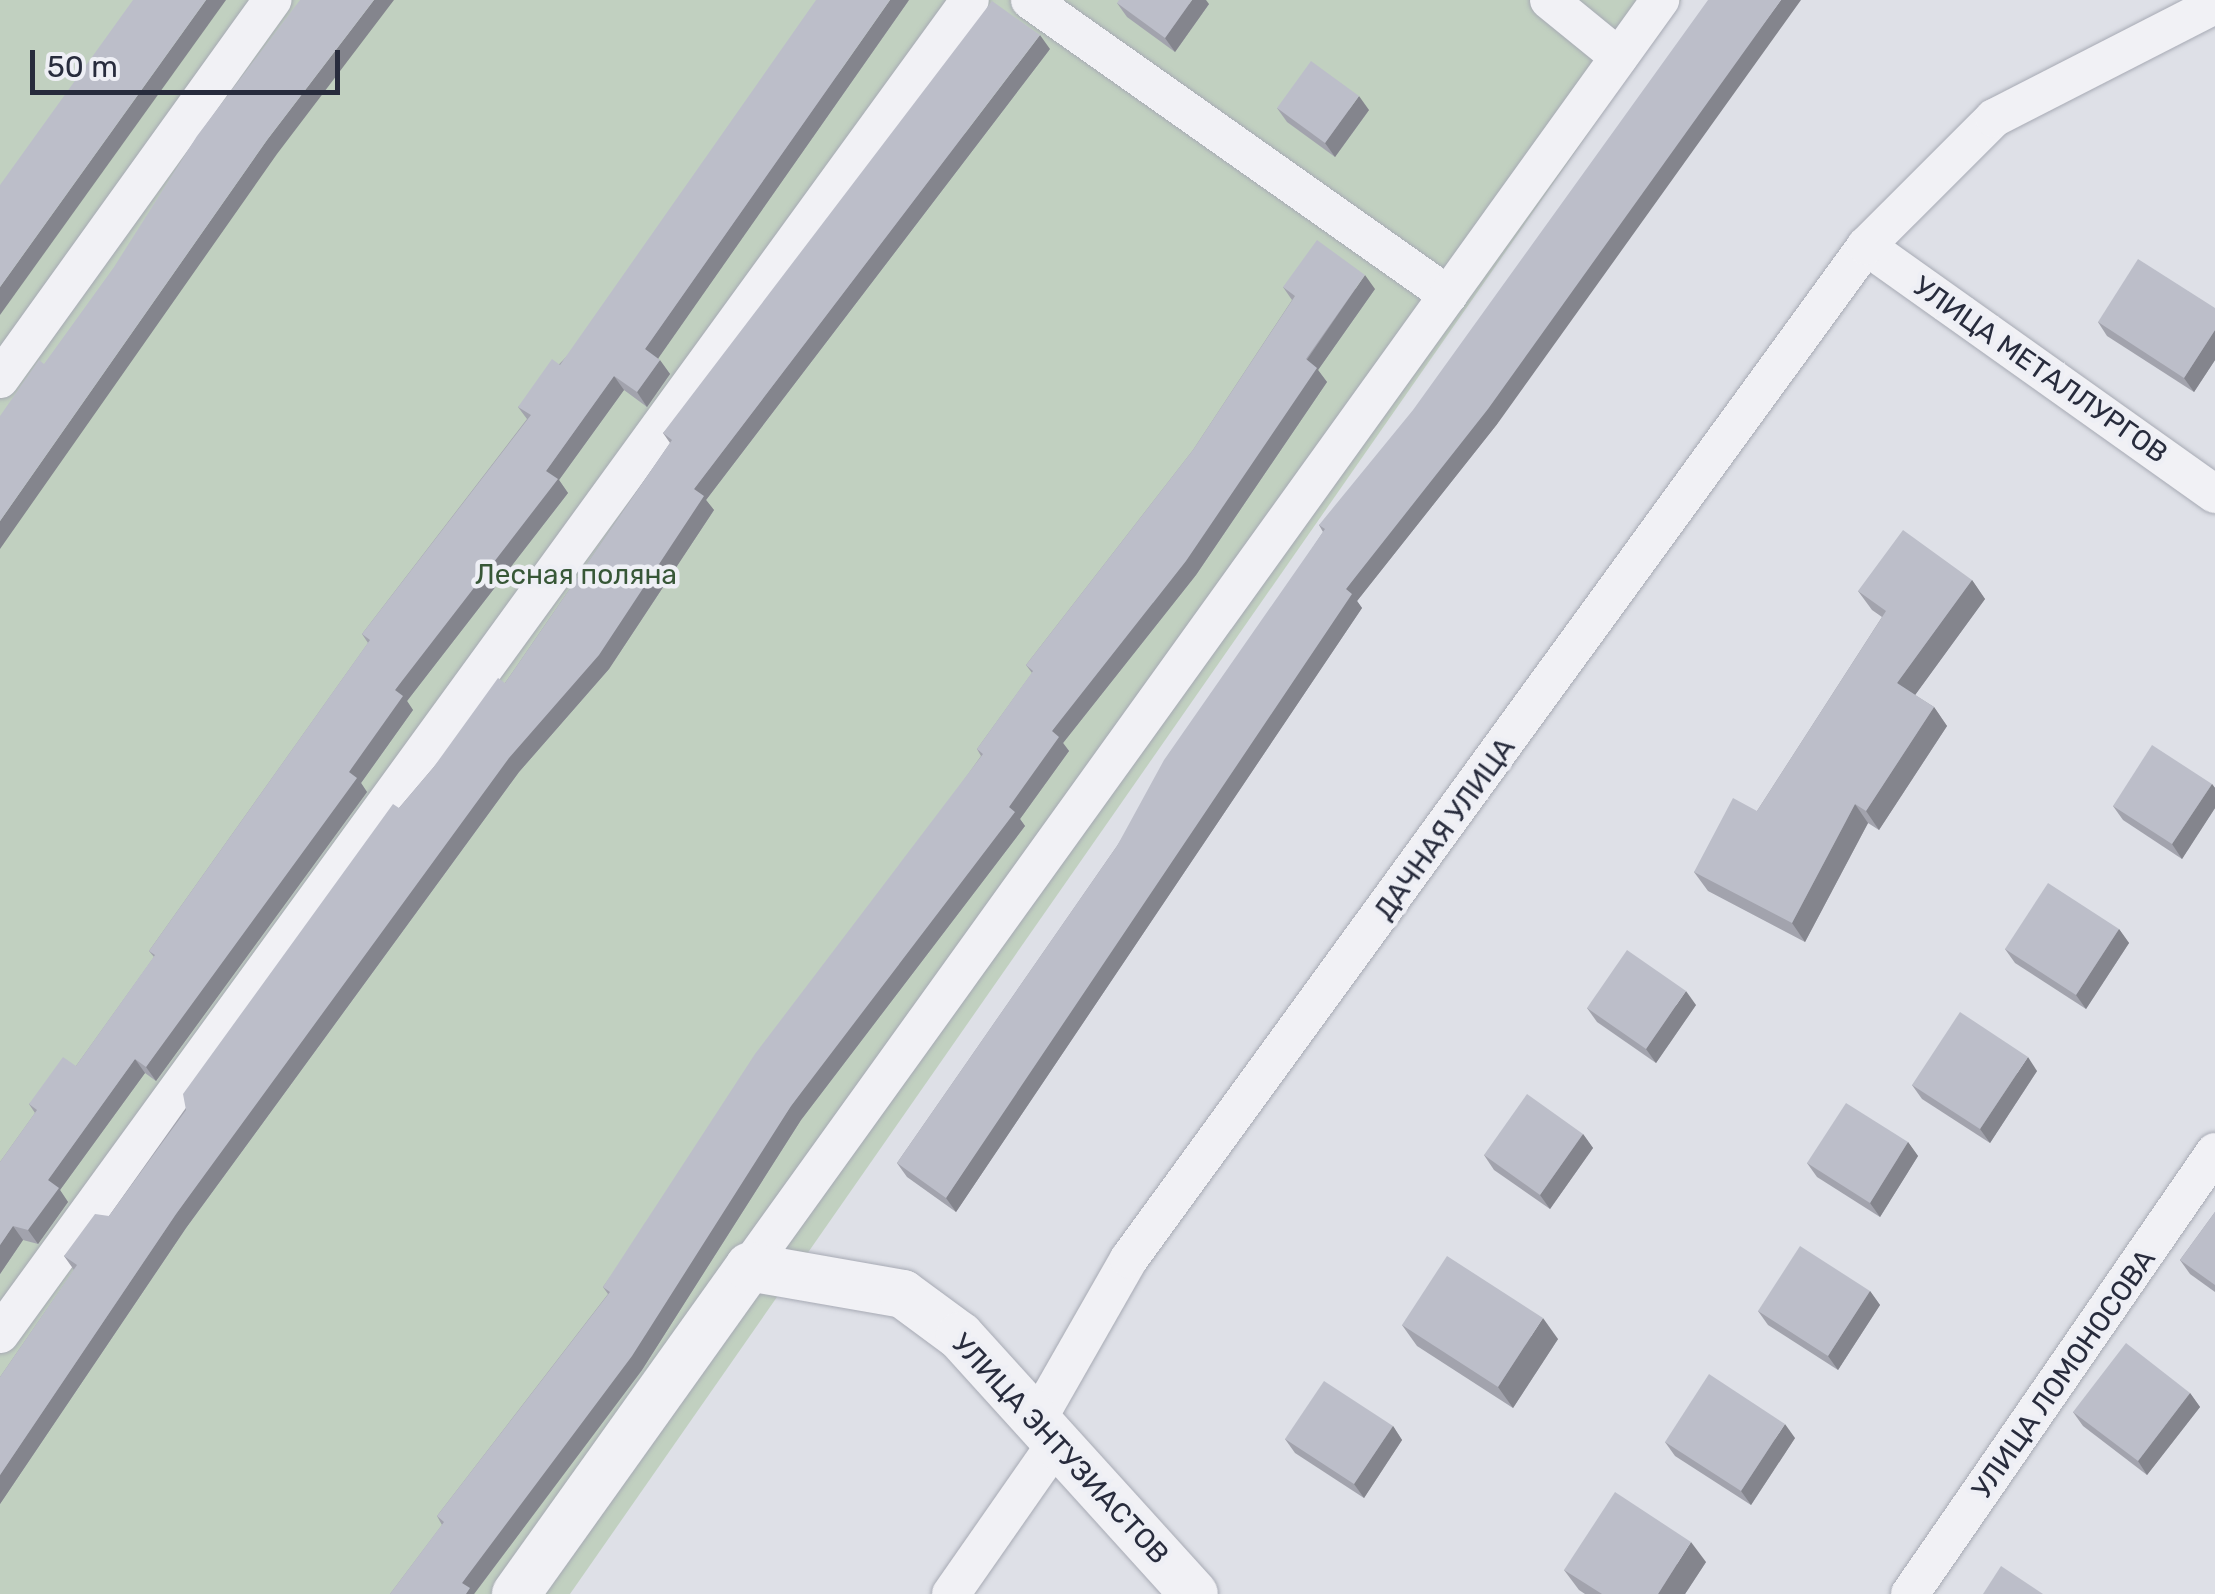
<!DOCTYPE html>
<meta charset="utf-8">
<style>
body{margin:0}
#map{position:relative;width:2215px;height:1594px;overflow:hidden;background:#dee0e7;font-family:Rubik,sans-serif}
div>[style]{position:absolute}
.green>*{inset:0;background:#c1d0c0}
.roads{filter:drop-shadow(0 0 2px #a7aab4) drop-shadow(0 0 2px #a7aab4)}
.minor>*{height:38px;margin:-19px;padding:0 19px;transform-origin:19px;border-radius:19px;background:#f1f1f5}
.tertiary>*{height:48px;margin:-24px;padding:0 24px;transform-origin:24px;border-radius:24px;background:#f1f1f5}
.wall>*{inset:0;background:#a2a3ad}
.shaded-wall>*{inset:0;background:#84858d}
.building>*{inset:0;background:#bcbec9}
span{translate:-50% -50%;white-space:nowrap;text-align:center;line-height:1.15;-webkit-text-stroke:9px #eeeff5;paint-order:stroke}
.street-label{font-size:28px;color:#282c3d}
.park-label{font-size:28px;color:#375737}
.scale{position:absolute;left:30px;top:50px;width:310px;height:45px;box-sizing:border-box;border:5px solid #282c3d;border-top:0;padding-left:12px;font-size:30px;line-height:35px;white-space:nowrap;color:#282c3d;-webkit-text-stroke:8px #eeeff5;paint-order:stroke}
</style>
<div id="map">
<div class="green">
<div style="clip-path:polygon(0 0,1681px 0,570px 1594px,0 1594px)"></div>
</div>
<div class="roads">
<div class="minor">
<div style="left:1030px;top:0;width:512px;rotate:35.21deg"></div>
<div style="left:1549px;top:0;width:90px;rotate:39.2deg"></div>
<div style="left:1866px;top:246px;width:428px;rotate:35.4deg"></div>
<div style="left:0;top:379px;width:467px;rotate:-54.3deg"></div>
<div style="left:749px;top:1267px;width:1561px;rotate:-54.28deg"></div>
<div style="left:0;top:1334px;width:1649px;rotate:-53.98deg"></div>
<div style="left:1037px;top:1420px;width:185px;rotate:-60.3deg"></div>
<div style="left:1129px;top:1259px;width:1253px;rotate:-53.96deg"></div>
<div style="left:1866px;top:246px;width:181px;rotate:-45deg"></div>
<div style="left:1994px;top:118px;width:248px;rotate:-27.1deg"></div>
<div style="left:951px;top:1594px;width:185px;rotate:-55.1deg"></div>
<div style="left:1910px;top:1594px;width:537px;rotate:-55.39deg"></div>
</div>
<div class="tertiary">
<div style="left:516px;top:1594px;width:402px;rotate:-54.5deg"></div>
<div style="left:749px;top:1267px;width:156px;rotate:9.9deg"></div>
<div style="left:903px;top:1294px;width:71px;rotate:36.4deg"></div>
<div style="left:960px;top:1336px;width:348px;rotate:47.8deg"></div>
</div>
</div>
<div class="wall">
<div style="clip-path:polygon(909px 0,658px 358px,670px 374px,647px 407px,624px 390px,559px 480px,568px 493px,407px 701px,413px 710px,361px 783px,367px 792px,156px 1081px,145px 1073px,60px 1190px,68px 1202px,38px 1244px,23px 1240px,0 1274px,0 1162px,35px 1113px,29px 1104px,76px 1066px,154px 957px,149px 951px,368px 643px,362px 634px,527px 419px,518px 407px)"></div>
<div style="clip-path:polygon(1117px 3px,1209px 4px,1175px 52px,1127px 17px)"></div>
<div style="clip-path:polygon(1050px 49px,706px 500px,714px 510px,609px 669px,519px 772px,186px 1228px,0 1504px,0 1377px,74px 1270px,64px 1256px,109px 1216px,399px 808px,505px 683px,670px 443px,663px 433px)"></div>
<div style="clip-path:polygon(1277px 108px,1369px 110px,1335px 157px,1287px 122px)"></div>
<div style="clip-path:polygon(1283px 287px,1375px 289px,1318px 370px,1327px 382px,1196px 575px,1063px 743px,1069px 751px,1020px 819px,1025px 826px,801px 1120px,642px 1370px,474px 1594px,390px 1594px,442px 1525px,437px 1516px,608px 1294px,603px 1287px,981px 756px,977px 749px,1032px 673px,1026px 665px,1193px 450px,1292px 300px)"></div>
<div style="clip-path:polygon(2215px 308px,2215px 360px,2194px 392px,2107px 336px,2098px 322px)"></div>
<div style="clip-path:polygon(1498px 423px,1357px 601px,1362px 608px,956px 1212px,907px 1177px,897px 1163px,1117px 846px,1323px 532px,1319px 525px)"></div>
<div style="clip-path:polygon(1972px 580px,1985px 599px,1915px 695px,1934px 707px,1947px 726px,1879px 830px,1868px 823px,1805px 942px,1708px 891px,1694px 872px,1757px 811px,1882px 617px,1872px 610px,1858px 591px)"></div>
<div style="clip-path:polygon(2212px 784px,2215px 788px,2215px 808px,2182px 859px,2123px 820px,2113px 806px)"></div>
<div style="clip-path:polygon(2119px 929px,2129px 943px,2086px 1009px,2015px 963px,2005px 949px)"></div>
<div style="clip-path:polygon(1696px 1005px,1656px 1063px,1597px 1022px,1587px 1008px)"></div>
<div style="clip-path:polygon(2037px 1071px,1990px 1143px,1922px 1099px,1912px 1085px)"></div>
<div style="clip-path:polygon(1583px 1134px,1593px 1148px,1550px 1209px,1494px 1170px,1484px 1155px)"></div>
<div style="clip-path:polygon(1908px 1142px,1918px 1156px,1880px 1217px,1817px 1177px,1807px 1163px)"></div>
<div style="clip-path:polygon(2215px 1212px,2215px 1292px,2190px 1274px,2180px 1260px)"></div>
<div style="clip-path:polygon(1870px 1291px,1880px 1305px,1838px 1370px,1768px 1325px,1758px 1311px)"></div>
<div style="clip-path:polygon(1402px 1325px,1558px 1339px,1513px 1408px,1417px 1346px)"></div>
<div style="clip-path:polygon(2190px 1393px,2200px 1407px,2147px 1475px,2083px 1426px,2073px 1412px)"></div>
<div style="clip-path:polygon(1393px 1426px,1402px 1440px,1364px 1498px,1295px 1453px,1285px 1439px)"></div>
<div style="clip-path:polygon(1795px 1438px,1751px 1505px,1675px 1456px,1665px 1442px)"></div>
<div style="clip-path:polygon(1706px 1562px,1685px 1594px,1585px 1594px,1579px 1590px,1564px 1570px)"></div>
</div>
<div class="shaded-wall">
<div style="clip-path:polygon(206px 0,226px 0,0 315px,0 287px)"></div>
<div style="clip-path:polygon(374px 0,394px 0,277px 154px,0 549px,0 521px,267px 140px)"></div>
<div style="clip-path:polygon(890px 0,909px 0,655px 363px,645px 349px)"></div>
<div style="clip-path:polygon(1192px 0,1206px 0,1209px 4px,1175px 52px,1165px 38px)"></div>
<div style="clip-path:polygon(1781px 0,1801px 0,1498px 423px,1357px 601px,1362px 608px,956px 1212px,946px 1198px,1346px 589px)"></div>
<div style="clip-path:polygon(1040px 35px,1050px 49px,706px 500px,714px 510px,609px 669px,519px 772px,186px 1228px,0 1504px,0 1475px,176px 1214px,694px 489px)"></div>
<div style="clip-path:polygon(1359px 96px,1369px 110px,1335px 157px,1325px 143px)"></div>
<div style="clip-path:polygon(1365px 275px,1375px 289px,1318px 370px,1327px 382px,1196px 575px,1063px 743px,1069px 751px,1020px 819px,1025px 826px,801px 1120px,642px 1370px,474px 1594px,466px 1594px,462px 1583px,791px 1106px,1009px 807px,1052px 731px)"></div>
<div style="clip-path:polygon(2215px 330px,2215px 360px,2194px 392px,2184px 378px)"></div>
<div style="clip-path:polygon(660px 360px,670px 374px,647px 407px,637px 392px)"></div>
<div style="clip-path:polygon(614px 376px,624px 390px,559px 480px,568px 493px,407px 701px,413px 710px,361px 783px,367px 792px,156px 1081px,146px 1067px,349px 772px,395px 690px,546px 471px)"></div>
<div style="clip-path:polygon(1972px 580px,1985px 599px,1910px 702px,1897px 683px)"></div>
<div style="clip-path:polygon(1934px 707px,1947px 726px,1879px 830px,1866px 811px)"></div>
<div style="clip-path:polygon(2212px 784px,2215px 788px,2215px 808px,2182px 859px,2172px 844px)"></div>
<div style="clip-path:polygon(1855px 804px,1868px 823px,1805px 942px,1792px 923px)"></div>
<div style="clip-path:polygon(2119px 929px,2129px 943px,2086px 1009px,2076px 995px)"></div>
<div style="clip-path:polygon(1686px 991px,1696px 1005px,1656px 1063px,1646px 1049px)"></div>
<div style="clip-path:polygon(2028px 1057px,2037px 1071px,1990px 1143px,1980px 1129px)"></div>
<div style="clip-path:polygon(135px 1059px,145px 1073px,60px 1190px,68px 1202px,38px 1244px,28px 1230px,48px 1180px)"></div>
<div style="clip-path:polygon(1583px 1134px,1593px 1148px,1550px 1209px,1540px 1195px)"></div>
<div style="clip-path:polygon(1908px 1142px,1918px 1156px,1880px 1217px,1870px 1203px)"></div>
<div style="clip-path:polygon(13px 1226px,23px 1240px,0 1274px,0 1245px)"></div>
<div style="clip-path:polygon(1870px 1291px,1880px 1305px,1838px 1370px,1828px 1356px)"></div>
<div style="clip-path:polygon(1543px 1318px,1558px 1339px,1513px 1408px,1498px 1387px)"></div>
<div style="clip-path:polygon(2190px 1393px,2200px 1407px,2147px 1475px,2138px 1461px)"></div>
<div style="clip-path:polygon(1785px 1424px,1795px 1438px,1751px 1505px,1741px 1491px)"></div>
<div style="clip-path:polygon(1393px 1426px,1402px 1440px,1364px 1498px,1354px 1484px)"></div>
<div style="clip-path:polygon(1691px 1542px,1706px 1562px,1685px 1594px,1658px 1594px)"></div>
</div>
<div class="building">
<div style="clip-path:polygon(133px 0,206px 0,0 287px,0 185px)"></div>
<div style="clip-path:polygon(300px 0,374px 0,267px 140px,0 521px,0 416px,39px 360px,44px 364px,114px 267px,197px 136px)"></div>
<div style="clip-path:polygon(816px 0,890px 0,645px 349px,660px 360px,637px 392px,614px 376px,546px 471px,558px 479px,395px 690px,403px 696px,349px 772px,357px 778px,146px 1067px,135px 1059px,48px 1180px,59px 1188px,28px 1230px,13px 1226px,0 1245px,0 1162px,37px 1110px,29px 1104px,63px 1057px,76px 1066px,155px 955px,149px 951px,370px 640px,362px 634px,531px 415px,518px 407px,552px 359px,560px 365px)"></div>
<div style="clip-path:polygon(1119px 0,1192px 0,1165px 38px,1117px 3px)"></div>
<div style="clip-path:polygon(1708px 0,1781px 0,1488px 409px,1346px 589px,1352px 594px,946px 1198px,897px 1163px,1117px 846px,1164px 760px,1325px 529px,1319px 525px,1413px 410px)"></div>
<div style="clip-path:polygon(992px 1px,1040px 35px,694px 489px,704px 496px,599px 655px,509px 758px,176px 1214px,0 1475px,0 1377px,77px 1265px,64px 1256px,95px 1214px,109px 1216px,186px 1110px,183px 1094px,393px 804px,399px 808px,433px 768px,498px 678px,505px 683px,672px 440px,663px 433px)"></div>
<div style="clip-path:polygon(1311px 61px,1359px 96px,1325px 143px,1277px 108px)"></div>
<div style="clip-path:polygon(1317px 240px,1365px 275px,1306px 359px,1317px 368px,1186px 561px,1052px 731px,1059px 737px,1009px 807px,1015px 812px,791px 1106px,632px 1356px,462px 1583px,470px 1588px,466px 1594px,390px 1594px,444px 1522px,437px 1516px,610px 1292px,603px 1287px,755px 1054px,983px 754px,977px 749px,1033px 671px,1026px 665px,1193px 450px,1295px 296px,1283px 287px)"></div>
<div style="clip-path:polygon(2138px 259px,2215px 308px,2215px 330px,2184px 378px,2098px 322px)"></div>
<div style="clip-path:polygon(1903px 530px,1972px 580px,1897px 683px,1934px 707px,1866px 811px,1855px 804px,1792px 923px,1694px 872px,1733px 798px,1757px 811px,1886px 611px,1858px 591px)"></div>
<div style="clip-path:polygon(2152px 745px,2212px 784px,2172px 844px,2113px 806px)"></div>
<div style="clip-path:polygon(2048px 883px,2119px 929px,2076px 995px,2005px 949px)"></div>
<div style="clip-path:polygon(1627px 950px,1686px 991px,1646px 1049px,1587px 1008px)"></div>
<div style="clip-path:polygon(1960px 1012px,2028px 1057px,1980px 1129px,1912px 1085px)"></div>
<div style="clip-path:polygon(1527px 1094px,1583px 1134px,1540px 1195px,1484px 1155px)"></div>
<div style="clip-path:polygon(1846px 1103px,1908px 1142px,1870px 1203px,1807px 1163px)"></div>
<div style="clip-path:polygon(2215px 1212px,2215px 1285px,2180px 1260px)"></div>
<div style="clip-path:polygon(1800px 1246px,1870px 1291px,1828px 1356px,1758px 1311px)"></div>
<div style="clip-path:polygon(1447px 1256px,1543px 1318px,1498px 1387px,1402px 1325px)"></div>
<div style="clip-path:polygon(2126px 1343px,2190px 1393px,2138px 1461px,2073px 1412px)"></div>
<div style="clip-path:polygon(1709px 1374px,1785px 1424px,1741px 1491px,1665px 1442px)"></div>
<div style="clip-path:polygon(1324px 1381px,1393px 1426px,1354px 1484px,1285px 1439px)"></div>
<div style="clip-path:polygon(1615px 1492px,1691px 1542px,1658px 1594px,1602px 1594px,1564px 1570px)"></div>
<div style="clip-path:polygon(2001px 1566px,2043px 1594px,1983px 1594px)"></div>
</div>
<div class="street-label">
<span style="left:2040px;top:370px;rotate:35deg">УЛИЦА МЕТАЛЛУРГОВ</span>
<span style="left:1445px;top:829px;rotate:-54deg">ДАЧНАЯ УЛИЦА</span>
<span style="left:2064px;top:1374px;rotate:-55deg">УЛИЦА ЛОМОНОСОВА</span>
<span style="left:1060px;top:1449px;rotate:47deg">УЛИЦА ЭНТУЗИАСТОВ</span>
</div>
<div class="park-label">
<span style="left:576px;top:575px">Лесная поляна</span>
</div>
<div class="scale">50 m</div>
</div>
